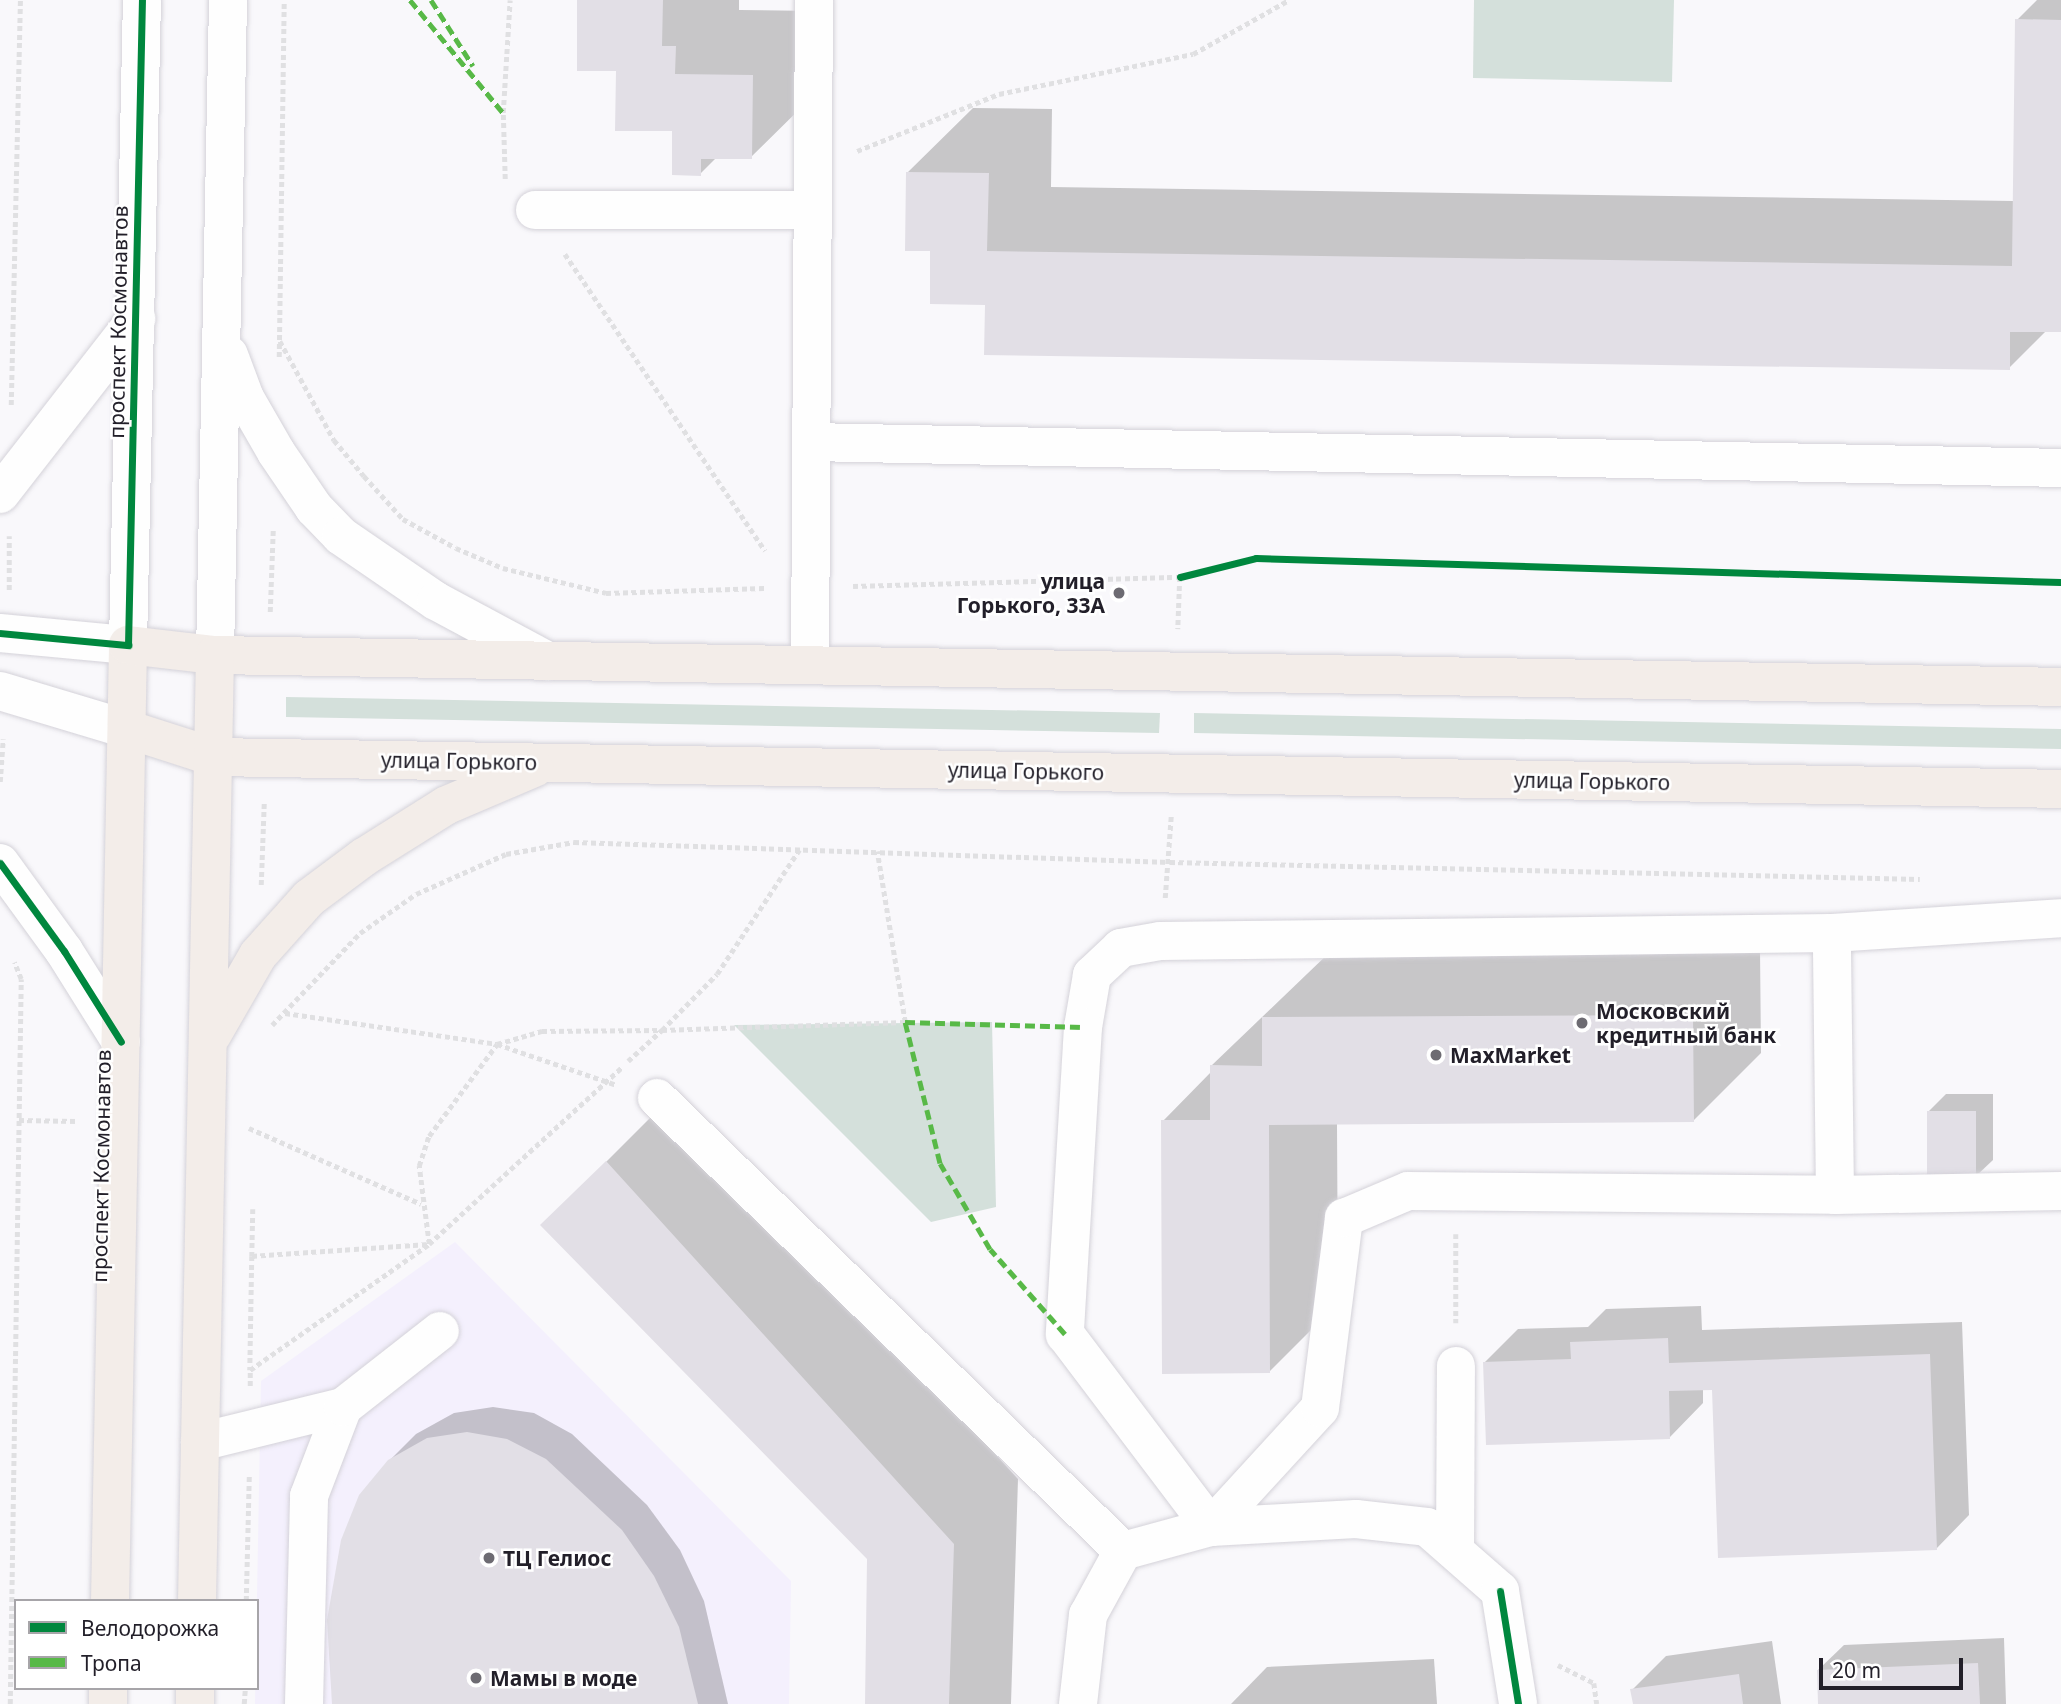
<!DOCTYPE html>
<meta charset="utf-8">
<style>
body{margin:0}
#map{position:relative;width:2061px;height:1704px;overflow:hidden;background:#f9f8fb;font-family:"Noto Sans",sans-serif}
div>[style]{position:absolute}
.built>*{inset:0;background:#f4f0fd}
.green>*{inset:0;background:#d4e0db}
.shadow>*{inset:0;background:#0003}
.building>*{inset:0;background:#e2dfe6}
.path>*{height:4.5px;margin-top:-2.25px;transform-origin:0;background:repeating-linear-gradient(90deg,#e0e0e2 0 5px,transparent 0 8.5px)}
.roads{filter:drop-shadow(0 0 2px #d4d2d9) drop-shadow(0 0 2px #d4d2d9)}
.minor>*{height:38px;margin:-19px;padding:0 19px;transform-origin:19px;border-radius:19px;background:#fefefe}
.major>*{height:38px;margin:-19px;padding:0 19px;transform-origin:19px;border-radius:19px;background:#f3ede9}
.quiet>*{height:5px;margin-top:-2.5px;transform-origin:0;background:repeating-linear-gradient(90deg,#58b947 0 10px,transparent 0 15px)}
.cycleway>*{height:7px;margin:-3.5px;padding:0 3.5px;transform-origin:3.5px;border-radius:3.5px;background:#00873e}
.dots>*{width:19px;height:19px;translate:-50% -50%;box-sizing:border-box;border:4px solid #fff;border-radius:50%}
span{translate:-50% -50%;white-space:nowrap;text-align:center;line-height:1.15;-webkit-text-stroke:5px #fff;paint-order:stroke}
.street-label{font-size:21px;color:#221f29}
.poi-label{font-size:21px;color:#221f29;font-weight:700}
.right{translate:-100% -50%;text-align:right}
.left{translate:0 -50%;text-align:left}
.legend{position:absolute;left:14px;top:1599px;width:245px;height:91px;box-sizing:border-box;background:#fff;border:2px solid #a7a5a9;margin:0;padding:9px 12px;list-style:none;font-size:21px;color:#221f29}
.legend li{display:flex;align-items:center;gap:14px;height:35px}
.legend b{width:35px;border:2px solid #a7a5a9}
.scale{position:absolute;left:1819px;top:1658px;width:144px;height:32px;box-sizing:border-box;border:4px solid #221f29;border-top:0;padding-left:9px;font-size:21px;line-height:24px;white-space:nowrap;color:#221f29;-webkit-text-stroke:5px #fff;paint-order:stroke}
</style>
<div id="map">
<div class="built">
<div style="clip-path:polygon(455px 1242px,791px 1581px,789px 1704px,255px 1704px,261px 1381px)"></div>
</div>
<div class="green">
<div style="clip-path:polygon(1474px 0,1674px 0,1672px 82px,1473px 78px)"></div>
<div style="clip-path:polygon(286px 697px,1160px 713px,1159px 733px,286px 717px)"></div>
<div style="clip-path:polygon(1194px 713px,2061px 729px,2061px 749px,1194px 733px)"></div>
<div style="clip-path:polygon(992px 1022px,996px 1207px,931px 1222px,734px 1025px)"></div>
</div>
<div class="shadow">
<div style="clip-path:polygon(579px 0,739px 0,739px 10px,817px 11px,816px 93px,751px 157px,717px 157px,700px 174px,674px 129px,618px 70px)"></div>
<div style="clip-path:polygon(2037px 0,2061px 0,2061px 330px,2047px 330px,2009px 368px,987px 303px,932px 250px,908px 172px,973px 108px,1052px 109px,1051px 187px,2014px 201px,2017px 20px)"></div>
<div style="clip-path:polygon(1760px 948px,1761px 1053px,1693px 1121px,1337px 1123px,1338px 1303px,1270px 1371px,1163px 1121px,1211px 1072px,1211px 1066px,1332px 950px)"></div>
<div style="clip-path:polygon(1946px 1094px,1993px 1094px,1993px 1160px,1975px 1177px,1928px 1112px)"></div>
<div style="clip-path:polygon(671px 1097px,1018px 1479px,1011px 1704px,866px 1704px,869px 1558px,543px 1225px)"></div>
<div style="clip-path:polygon(1701px 1306px,1702px 1330px,1962px 1322px,1969px 1515px,1936px 1549px,1713px 1388px,1703px 1388px,1703px 1403px,1670px 1437px,1485px 1362px,1518px 1329px,1588px 1327px,1606px 1309px)"></div>
<div style="clip-path:polygon(493px 1407px,534px 1413px,572px 1434px,647px 1505px,680px 1550px,704px 1601px,728px 1704px,334px 1704px,329px 1620px,389px 1461px,416px 1434px,454px 1413px)"></div>
<div style="clip-path:polygon(2004px 1638px,2006px 1704px,1820px 1704px,1818px 1670px,1844px 1645px)"></div>
<div style="clip-path:polygon(1772px 1641px,1781px 1704px,1634px 1704px,1632px 1690px,1666px 1656px)"></div>
<div style="clip-path:polygon(1434px 1659px,1437px 1704px,1231px 1704px,1267px 1667px)"></div>
</div>
<div class="building">
<div style="clip-path:polygon(577px 0,663px 0,662px 46px,676px 46px,675px 74px,753px 75px,752px 159px,701px 159px,701px 176px,672px 175px,672px 131px,615px 131px,616px 71px,577px 71px)"></div>
<div style="clip-path:polygon(2015px 19px,2061px 20px,2061px 332px,2010px 332px,2010px 370px,984px 355px,985px 305px,930px 304px,930px 251px,905px 251px,906px 172px,989px 173px,987px 251px,2012px 266px)"></div>
<div style="clip-path:polygon(1693px 1015px,1694px 1122px,1269px 1125px,1270px 1373px,1162px 1374px,1161px 1120px,1210px 1120px,1210px 1065px,1262px 1066px,1262px 1017px)"></div>
<div style="clip-path:polygon(1927px 1111px,1976px 1111px,1976px 1179px,1927px 1179px)"></div>
<div style="clip-path:polygon(606px 1161px,954px 1544px,949px 1704px,865px 1704px,867px 1559px,540px 1225px)"></div>
<div style="clip-path:polygon(1668px 1338px,1669px 1363px,1930px 1354px,1937px 1550px,1718px 1558px,1712px 1390px,1669px 1391px,1670px 1439px,1486px 1445px,1483px 1362px,1571px 1359px,1570px 1342px)"></div>
<div style="clip-path:polygon(467px 1432px,507px 1439px,546px 1459px,622px 1530px,654px 1576px,679px 1627px,698px 1704px,332px 1704px,327px 1620px,341px 1540px,359px 1495px,388px 1460px,427px 1438px)"></div>
<div style="clip-path:polygon(1978px 1663px,1980px 1704px,1818px 1704px,1817px 1670px)"></div>
<div style="clip-path:polygon(1739px 1674px,1743px 1704px,1633px 1704px,1630px 1689px)"></div>
</div>
<div class="path">
<div style="left:857px;top:151px;width:153px;rotate:-21.9deg"></div>
<div style="left:999px;top:94px;width:198px;rotate:-11.7deg"></div>
<div style="left:1193px;top:54px;width:110px;rotate:-29.4deg"></div>
<div style="left:505px;top:179px;width:66px;rotate:-91.7deg"></div>
<div style="left:503px;top:113px;width:113px;rotate:-86.5deg"></div>
<div style="left:565px;top:254px;width:358px;rotate:56deg"></div>
<div style="left:280px;top:341px;width:113px;rotate:61.4deg"></div>
<div style="left:334px;top:440px;width:47px;rotate:50.2deg"></div>
<div style="left:364px;top:476px;width:58px;rotate:47.8deg"></div>
<div style="left:403px;top:519px;width:60px;rotate:28.7deg"></div>
<div style="left:456px;top:548px;width:51px;rotate:23.1deg"></div>
<div style="left:503px;top:568px;width:106px;rotate:13.6deg"></div>
<div style="left:606px;top:593px;width:161px;rotate:-1.8deg"></div>
<div style="left:279px;top:357px;width:357px;rotate:-89.2deg"></div>
<div style="left:11px;top:405px;width:405px;rotate:-88.7deg"></div>
<div style="left:853px;top:586px;width:327px;rotate:-1.6deg"></div>
<div style="left:1180px;top:577px;width:52px;rotate:92.2deg"></div>
<div style="left:9px;top:590px;width:54px;rotate:-90deg"></div>
<div style="left:270px;top:612px;width:82px;rotate:-87.9deg"></div>
<div style="left:0;top:782px;width:43px;rotate:-86deg"></div>
<div style="left:261px;top:885px;width:82px;rotate:-87.9deg"></div>
<div style="left:1165px;top:898px;width:82px;rotate:-85.8deg"></div>
<div style="left:285px;top:1013px;width:214px;rotate:8.3deg"></div>
<div style="left:497px;top:1044px;width:127px;rotate:18.9deg"></div>
<div style="left:272px;top:1025px;width:127px;rotate:-46.3deg"></div>
<div style="left:360px;top:933px;width:68px;rotate:-34.9deg"></div>
<div style="left:416px;top:894px;width:98px;rotate:-24deg"></div>
<div style="left:506px;top:854px;width:69px;rotate:-10deg"></div>
<div style="left:574px;top:842px;width:596px;rotate:1.92deg"></div>
<div style="left:1170px;top:862px;width:750px;rotate:1.3deg"></div>
<div style="left:628px;top:1061px;width:46px;rotate:-42.4deg"></div>
<div style="left:662px;top:1030px;width:243px;rotate:-1.9deg"></div>
<div style="left:905px;top:1022px;width:173px;rotate:-99.3deg"></div>
<div style="left:19px;top:1120px;width:57px;rotate:1deg"></div>
<div style="left:249px;top:1128px;width:188px;rotate:23.8deg"></div>
<div style="left:253px;top:1209px;width:47px;rotate:91.2deg"></div>
<div style="left:252px;top:1256px;width:177px;rotate:-3.9deg"></div>
<div style="left:429px;top:1244px;width:79px;rotate:-97.3deg"></div>
<div style="left:419px;top:1166px;width:32px;rotate:-72deg"></div>
<div style="left:429px;top:1136px;width:114px;rotate:-53.5deg"></div>
<div style="left:497px;top:1044px;width:47px;rotate:-16.1deg"></div>
<div style="left:542px;top:1031px;width:120px;rotate:-0.5deg"></div>
<div style="left:662px;top:1030px;width:78px;rotate:-45.5deg"></div>
<div style="left:717px;top:974px;width:149px;rotate:-56.5deg"></div>
<div style="left:1456px;top:1234px;width:89px;rotate:90deg"></div>
<div style="left:252px;top:1256px;width:114px;rotate:91deg"></div>
<div style="left:250px;top:1370px;width:219px;rotate:-35.1deg"></div>
<div style="left:429px;top:1244px;width:262px;rotate:-42.5deg"></div>
<div style="left:250px;top:1386px;width:16px;rotate:-90deg"></div>
<div style="left:246px;top:1601px;width:125px;rotate:-88.6deg"></div>
<div style="left:1558px;top:1665px;width:40px;rotate:26.6deg"></div>
<div style="left:1594px;top:1683px;width:21px;rotate:82deg"></div>
<div style="left:10px;top:1704px;width:725px;rotate:-89.13deg"></div>
<div style="left:21px;top:979px;width:18px;rotate:-112deg"></div>
<div style="left:244px;top:1704px;width:16px;rotate:-86deg"></div>
</div>
<div class="roads">
<div class="minor">
<div style="left:535px;top:210px;width:277px"></div>
<div style="left:229px;top:355px;width:46px;rotate:69.6deg"></div>
<div style="left:245px;top:398px;width:62px;rotate:60.1deg"></div>
<div style="left:276px;top:452px;width:68px;rotate:55.8deg"></div>
<div style="left:314px;top:508px;width:39px;rotate:46deg"></div>
<div style="left:341px;top:536px;width:115px;rotate:34.4deg"></div>
<div style="left:436px;top:601px;width:127px;rotate:28.2deg"></div>
<div style="left:811px;top:442px;width:1250px;rotate:1.19deg"></div>
<div style="left:0;top:494px;width:222px;rotate:-52.1deg"></div>
<div style="left:0;top:633px;width:129px;rotate:5.4deg"></div>
<div style="left:128px;top:645px;width:645px;rotate:-88.76deg"></div>
<div style="left:215px;top:655px;width:655px;rotate:-88.86deg"></div>
<div style="left:810px;top:665px;width:665px;rotate:-89.66deg"></div>
<div style="left:0;top:691px;width:133px;rotate:16.7deg"></div>
<div style="left:0;top:863px;width:109px;rotate:54deg"></div>
<div style="left:64px;top:951px;width:107px;rotate:57.9deg"></div>
<div style="left:1832px;top:933px;width:229px;rotate:-3.7deg"></div>
<div style="left:657px;top:1098px;width:650px;rotate:44.19deg"></div>
<div style="left:1835px;top:1195px;width:262px;rotate:-90.7deg"></div>
<div style="left:1832px;top:933px;width:672px;rotate:179.32deg"></div>
<div style="left:1160px;top:941px;width:40px;rotate:170deg"></div>
<div style="left:1121px;top:948px;width:40px;rotate:137deg"></div>
<div style="left:1092px;top:975px;width:53px;rotate:99.8deg"></div>
<div style="left:1083px;top:1027px;width:308px;rotate:93.4deg"></div>
<div style="left:1065px;top:1334px;width:242px;rotate:52.9deg"></div>
<div style="left:1211px;top:1527px;width:161px;rotate:-47.5deg"></div>
<div style="left:1320px;top:1408px;width:192px;rotate:-82.8deg"></div>
<div style="left:1344px;top:1218px;width:69px;rotate:-22.9deg"></div>
<div style="left:1408px;top:1191px;width:427px;rotate:0.5deg"></div>
<div style="left:1835px;top:1195px;width:226px;rotate:-1deg"></div>
<div style="left:200px;top:1442px;width:147px;rotate:-13.8deg"></div>
<div style="left:1455px;top:1549px;width:183px;rotate:-89.7deg"></div>
<div style="left:304px;top:1704px;width:208px;rotate:-88.6deg"></div>
<div style="left:309px;top:1496px;width:95px;rotate:-69.1deg"></div>
<div style="left:343px;top:1407px;width:123px;rotate:-38.1deg"></div>
<div style="left:1078px;top:1704px;width:90px;rotate:-83.6deg"></div>
<div style="left:1088px;top:1615px;width:73px;rotate:-61.3deg"></div>
<div style="left:1123px;top:1551px;width:91px;rotate:-15.3deg"></div>
<div style="left:1211px;top:1527px;width:145px;rotate:-3.2deg"></div>
<div style="left:1356px;top:1519px;width:71px;rotate:6.4deg"></div>
<div style="left:1427px;top:1527px;width:97px;rotate:41.2deg"></div>
<div style="left:1500px;top:1591px;width:114px;rotate:80.9deg"></div>
</div>
<div class="major">
<div style="left:127px;top:729px;width:91px;rotate:17.8deg"></div>
<div style="left:214px;top:757px;width:1847px;rotate:0.99deg"></div>
<div style="left:212px;top:1035px;width:92px;rotate:-60.1deg"></div>
<div style="left:258px;top:955px;width:76px;rotate:-48.2deg"></div>
<div style="left:309px;top:898px;width:69px;rotate:-36.7deg"></div>
<div style="left:364px;top:857px;width:98px;rotate:-32.1deg"></div>
<div style="left:447px;top:805px;width:95px;rotate:-23deg"></div>
<div style="left:110px;top:1601px;width:956px;rotate:-88.92deg"></div>
<div style="left:128px;top:645px;width:88px;rotate:6.6deg"></div>
<div style="left:215px;top:655px;width:1846px;rotate:0.99deg"></div>
<div style="left:197px;top:1601px;width:946px;rotate:-88.91deg"></div>
<div style="left:108px;top:1704px;width:16px;rotate:-90deg"></div>
<div style="left:195px;top:1704px;width:16px;rotate:-90deg"></div>
</div>
</div>
<div class="quiet">
<div style="left:410px;top:0;width:146px;rotate:50.5deg"></div>
<div style="left:431px;top:0;width:78px;rotate:57.5deg"></div>
<div style="left:1065px;top:1334px;width:113px;rotate:-131.4deg"></div>
<div style="left:990px;top:1249px;width:99px;rotate:-120.2deg"></div>
<div style="left:940px;top:1163px;width:145px;rotate:-103.9deg"></div>
<div style="left:905px;top:1022px;width:178px;rotate:1.6deg"></div>
</div>
<div class="cycleway">
<div style="left:1180px;top:577px;width:78px;rotate:-14deg"></div>
<div style="left:1256px;top:558px;width:805px;rotate:1.71deg"></div>
<div style="left:0;top:633px;width:129px;rotate:5.4deg"></div>
<div style="left:128px;top:645px;width:645px;rotate:-88.76deg"></div>
<div style="left:0;top:863px;width:109px;rotate:54deg"></div>
<div style="left:64px;top:951px;width:107px;rotate:57.9deg"></div>
<div style="left:1500px;top:1591px;width:114px;rotate:80.9deg"></div>
</div>
<div class="dots">
<div style="left:1119px;top:593px;background:#6d6b72"></div>
<div style="left:1582px;top:1023px;background:#6d6b72"></div>
<div style="left:1436px;top:1055px;background:#6d6b72"></div>
<div style="left:489px;top:1558px;background:#6d6b72"></div>
<div style="left:476px;top:1678px;background:#6d6b72"></div>
</div>
<div class="street-label">
<span style="left:118px;top:322px;rotate:-89deg">проспект Космонавтов</span>
<span style="left:459px;top:761px;rotate:1deg">улица Горького</span>
<span style="left:1026px;top:771px;rotate:1deg">улица Горького</span>
<span style="left:1592px;top:781px;rotate:1deg">улица Горького</span>
<span style="left:101px;top:1166px;rotate:-89deg">проспект Космонавтов</span>
</div>
<div class="poi-label">
<span class="right" style="left:1105px;top:593px">улица<br>Горького, 33А</span>
<span class="left" style="left:1596px;top:1023px">Московский<br>кредитный банк</span>
<span class="left" style="left:1450px;top:1055px">MaxMarket</span>
<span class="left" style="left:503px;top:1558px">ТЦ Гелиос</span>
<span class="left" style="left:490px;top:1678px">Мамы в моде</span>
</div>
<ul class="legend">
<li><b style="height:9px;background:#00873e"></b>Велодорожка</li>
<li><b style="height:9px;background:#58b947"></b>Тропа</li>
</ul>
<div class="scale">20 m</div>
</div>
